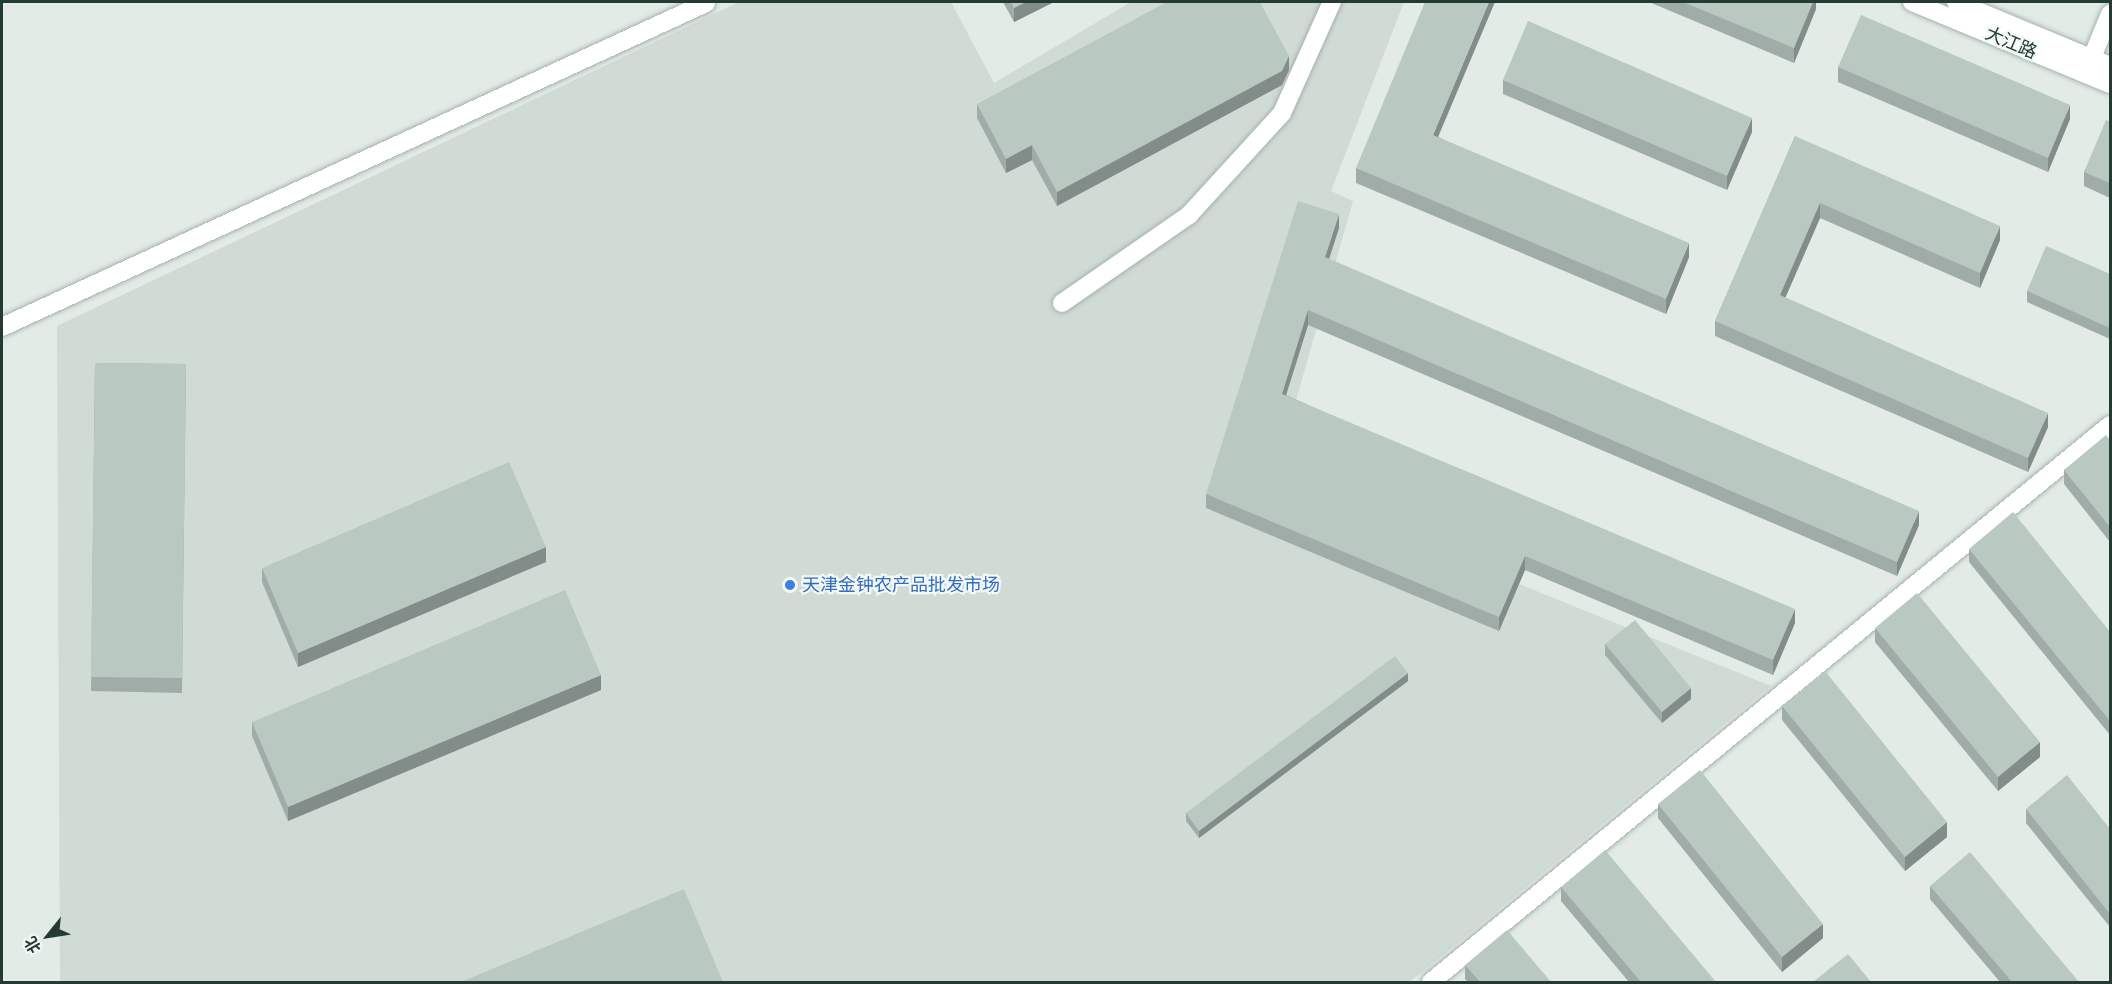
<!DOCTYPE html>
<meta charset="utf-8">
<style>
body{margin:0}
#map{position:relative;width:2112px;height:984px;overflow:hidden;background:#e2ebe6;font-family:"PT Sans","Noto Sans SC",sans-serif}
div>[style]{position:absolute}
.built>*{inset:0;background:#d0dbd5}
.roads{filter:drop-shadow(0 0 2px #a5b3ad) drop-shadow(0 0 2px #a5b3ad)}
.street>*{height:18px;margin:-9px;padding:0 9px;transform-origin:9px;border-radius:9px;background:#fff}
.secondary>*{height:18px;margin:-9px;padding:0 9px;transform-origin:9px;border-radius:9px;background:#fff}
.wall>*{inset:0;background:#a0aca7}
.shaded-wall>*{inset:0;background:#828c88}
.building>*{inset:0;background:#bac8c2}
.dots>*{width:16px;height:16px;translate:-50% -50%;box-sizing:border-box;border:3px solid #f2f8f5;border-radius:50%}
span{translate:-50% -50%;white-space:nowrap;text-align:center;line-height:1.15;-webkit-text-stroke:4.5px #f2f8f5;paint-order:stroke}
.street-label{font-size:18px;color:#233b33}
.shop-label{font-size:18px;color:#366cbe}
.left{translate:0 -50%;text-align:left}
.frame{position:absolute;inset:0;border:3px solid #233b33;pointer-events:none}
.north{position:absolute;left:18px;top:906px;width:60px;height:60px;-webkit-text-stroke:4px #f2f8f5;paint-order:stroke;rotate:240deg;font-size:16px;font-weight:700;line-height:24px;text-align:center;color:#233b33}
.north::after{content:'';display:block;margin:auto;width:21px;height:27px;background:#233b33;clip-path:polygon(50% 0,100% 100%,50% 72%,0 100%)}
</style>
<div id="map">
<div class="built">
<div style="clip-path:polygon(739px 2px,951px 2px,994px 83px,1131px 2px,1404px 2px,1331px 191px,1353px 201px,1272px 484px,1771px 686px,1410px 982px,60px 982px,57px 326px)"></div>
</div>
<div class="roads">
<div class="street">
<div style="left:2086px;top:72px;width:63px;rotate:-67.5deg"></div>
<div style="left:1062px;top:303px;width:155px;rotate:-34.7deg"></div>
<div style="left:1189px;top:215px;width:138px;rotate:-47.6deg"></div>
<div style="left:1282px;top:113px;width:122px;rotate:-65.8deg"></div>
<div style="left:2px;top:327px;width:775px;rotate:-24.71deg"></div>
</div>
<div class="secondary">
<div style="left:1912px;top:2px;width:214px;rotate:22.5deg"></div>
<div style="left:1956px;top:2px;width:167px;rotate:22.6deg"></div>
<div style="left:1431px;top:982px;width:878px;rotate:-39.36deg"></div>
</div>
</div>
<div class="wall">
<div style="clip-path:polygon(1003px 2px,1054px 2px,1014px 22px)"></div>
<div style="clip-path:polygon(1649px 2px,1816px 2px,1816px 9px,1794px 63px)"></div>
<div style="clip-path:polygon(1838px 67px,2070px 119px,2048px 172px,1838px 82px)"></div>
<div style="clip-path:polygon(1289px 70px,1282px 85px,1057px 206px,1032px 160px,1006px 173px,977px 118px,977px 104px)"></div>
<div style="clip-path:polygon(1503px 80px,1752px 132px,1727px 190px,1503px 94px)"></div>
<div style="clip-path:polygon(2110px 122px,2110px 198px,2084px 186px,2084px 172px)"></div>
<div style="clip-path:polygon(1795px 136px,2000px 240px,1980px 288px,1820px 218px,1785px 298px,2048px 427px,2028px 472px,1715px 336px,1715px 321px)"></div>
<div style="clip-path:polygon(1438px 137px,1689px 257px,1666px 314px,1356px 183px,1356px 168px)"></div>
<div style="clip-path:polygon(1339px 228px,1329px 259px,1919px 525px,1897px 576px,1308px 325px,1286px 395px,1795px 623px,1773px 675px,1525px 570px,1499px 631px,1206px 508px,1206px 494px)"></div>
<div style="clip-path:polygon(2110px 274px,2110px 339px,2027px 302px,2027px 291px)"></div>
<div style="clip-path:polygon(95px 363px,186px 364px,182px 693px,91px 691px)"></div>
<div style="clip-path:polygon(2110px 440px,2110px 542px,2064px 484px,2064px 470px)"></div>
<div style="clip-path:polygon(1969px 549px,2110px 632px,2110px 735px,1969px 562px)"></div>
<div style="clip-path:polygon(546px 562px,298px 667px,262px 582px,262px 568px)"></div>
<div style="clip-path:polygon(1875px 628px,2040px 757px,1998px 791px,1875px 642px)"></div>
<div style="clip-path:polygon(1605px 644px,1691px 699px,1662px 723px,1605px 655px)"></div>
<div style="clip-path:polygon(1408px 681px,1199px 838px,1186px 821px,1186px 813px)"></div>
<div style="clip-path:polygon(601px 690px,288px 821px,252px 736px,252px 722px)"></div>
<div style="clip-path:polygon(1782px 706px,1947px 837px,1905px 871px,1782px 720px)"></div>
<div style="clip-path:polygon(1658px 804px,1823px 938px,1782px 972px,1658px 818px)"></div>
<div style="clip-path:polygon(2026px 809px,2110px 829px,2110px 927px,2026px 823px)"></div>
<div style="clip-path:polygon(1930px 886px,2079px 982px,2000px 982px,1930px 899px)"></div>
<div style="clip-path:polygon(1561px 887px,1716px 982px,1629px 982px,1561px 901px)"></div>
<div style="clip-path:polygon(1465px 965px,1551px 982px,1468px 982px,1465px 979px)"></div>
</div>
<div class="shaded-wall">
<div style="clip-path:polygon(1026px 2px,1054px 2px,1014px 22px,1014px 8px)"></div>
<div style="clip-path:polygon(1489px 2px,1495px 2px,1433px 149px,1433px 135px)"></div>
<div style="clip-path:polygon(1813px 2px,1816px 2px,1816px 9px,1794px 63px,1794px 48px)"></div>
<div style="clip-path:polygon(1289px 56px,1289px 70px,1282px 85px,1057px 206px,1057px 192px)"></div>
<div style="clip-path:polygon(2070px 105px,2070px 119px,2048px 172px,2048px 158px)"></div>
<div style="clip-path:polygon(1752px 118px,1752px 132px,1727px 190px,1727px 176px)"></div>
<div style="clip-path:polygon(1032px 145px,1032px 160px,1006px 173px,1006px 159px)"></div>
<div style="clip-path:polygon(1820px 203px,1820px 218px,1780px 310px,1780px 295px)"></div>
<div style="clip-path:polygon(1339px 214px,1339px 228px,1325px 271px,1325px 257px)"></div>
<div style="clip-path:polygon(2000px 226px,2000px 240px,1980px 288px,1980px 273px)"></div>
<div style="clip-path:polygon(1689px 243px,1689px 257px,1666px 314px,1666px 299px)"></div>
<div style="clip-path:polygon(1308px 310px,1308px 325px,1282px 408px,1282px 394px)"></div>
<div style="clip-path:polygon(2048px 413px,2048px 427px,2028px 472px,2028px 458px)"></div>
<div style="clip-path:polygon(1919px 511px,1919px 525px,1897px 576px,1897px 562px)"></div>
<div style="clip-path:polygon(546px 547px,546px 562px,298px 667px,298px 653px)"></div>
<div style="clip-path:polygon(1525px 556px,1525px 570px,1499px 631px,1499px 617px)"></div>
<div style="clip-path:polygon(1795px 609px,1795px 623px,1773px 675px,1773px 660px)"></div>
<div style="clip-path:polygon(1408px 673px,1408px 681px,1199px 838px,1199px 831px)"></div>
<div style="clip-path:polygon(601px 675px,601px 690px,288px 821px,288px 807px)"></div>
<div style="clip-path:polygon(1691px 688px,1691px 699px,1662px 723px,1662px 712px)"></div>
<div style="clip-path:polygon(2040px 742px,2040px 757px,1998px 791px,1998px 777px)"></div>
<div style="clip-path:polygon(1947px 822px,1947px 837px,1905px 871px,1905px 857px)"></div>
<div style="clip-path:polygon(1823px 924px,1823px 938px,1782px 972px,1782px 957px)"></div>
</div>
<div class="building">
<div style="clip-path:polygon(1011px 2px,1026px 2px,1014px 8px)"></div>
<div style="clip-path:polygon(1167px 2px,1260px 2px,1289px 56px,1282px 71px,1057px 192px,1032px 145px,1006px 159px,977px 104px)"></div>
<div style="clip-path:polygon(1425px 2px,1489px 2px,1433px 135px,1689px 243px,1666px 299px,1356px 168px)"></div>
<div style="clip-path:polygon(1683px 2px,1813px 2px,1794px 48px)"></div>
<div style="clip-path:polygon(1861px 15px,2070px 105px,2048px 158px,1838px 67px)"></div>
<div style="clip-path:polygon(1528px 21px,1752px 118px,1727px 176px,1503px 80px)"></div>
<div style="clip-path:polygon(2106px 120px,2110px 122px,2110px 183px,2084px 172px)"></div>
<div style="clip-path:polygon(1795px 136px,2000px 226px,1980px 273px,1820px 203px,1780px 295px,2048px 413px,2028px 458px,1715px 321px)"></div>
<div style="clip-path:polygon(1298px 201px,1339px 214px,1325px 257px,1919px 511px,1897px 562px,1308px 310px,1282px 394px,1795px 609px,1773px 660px,1525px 556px,1499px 617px,1206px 494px)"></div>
<div style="clip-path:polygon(2046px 246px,2110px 274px,2110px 328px,2027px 291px)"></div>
<div style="clip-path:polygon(95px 363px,186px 364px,182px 678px,91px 677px)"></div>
<div style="clip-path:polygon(2106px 435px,2110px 440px,2110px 527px,2064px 470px)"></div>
<div style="clip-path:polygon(509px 462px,546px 547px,298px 653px,262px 568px)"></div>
<div style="clip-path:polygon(2013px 512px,2110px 632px,2110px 721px,1969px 549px)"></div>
<div style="clip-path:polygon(565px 590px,601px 675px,288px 807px,252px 722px)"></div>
<div style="clip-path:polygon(1917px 593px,2040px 742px,1998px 777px,1875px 628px)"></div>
<div style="clip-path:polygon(1635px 620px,1691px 688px,1662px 712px,1605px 644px)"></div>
<div style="clip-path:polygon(1395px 656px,1408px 673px,1199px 831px,1186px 813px)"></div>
<div style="clip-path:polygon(1825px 671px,1947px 822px,1905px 857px,1782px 706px)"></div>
<div style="clip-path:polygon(1700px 770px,1823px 924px,1782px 957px,1658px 804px)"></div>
<div style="clip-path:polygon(2067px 775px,2110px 829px,2110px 914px,2026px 809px)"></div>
<div style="clip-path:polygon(1605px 850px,1716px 982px,1641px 982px,1561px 887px)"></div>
<div style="clip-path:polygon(1970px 852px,2079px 982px,2012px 982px,1930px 886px)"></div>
<div style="clip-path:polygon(684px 889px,723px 982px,461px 982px)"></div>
<div style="clip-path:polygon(1507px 930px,1551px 982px,1480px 982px,1465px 965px)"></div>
<div style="clip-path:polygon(1848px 954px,1871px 982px,1813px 982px)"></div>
</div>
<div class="dots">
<div style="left:790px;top:585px;background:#3f7fe0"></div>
</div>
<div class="street-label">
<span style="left:2011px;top:43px;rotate:23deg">大江路</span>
</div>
<div class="shop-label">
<span class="left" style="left:802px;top:585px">天津金钟农产品批发市场</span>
</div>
<div class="frame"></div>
<div class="north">北</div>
</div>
